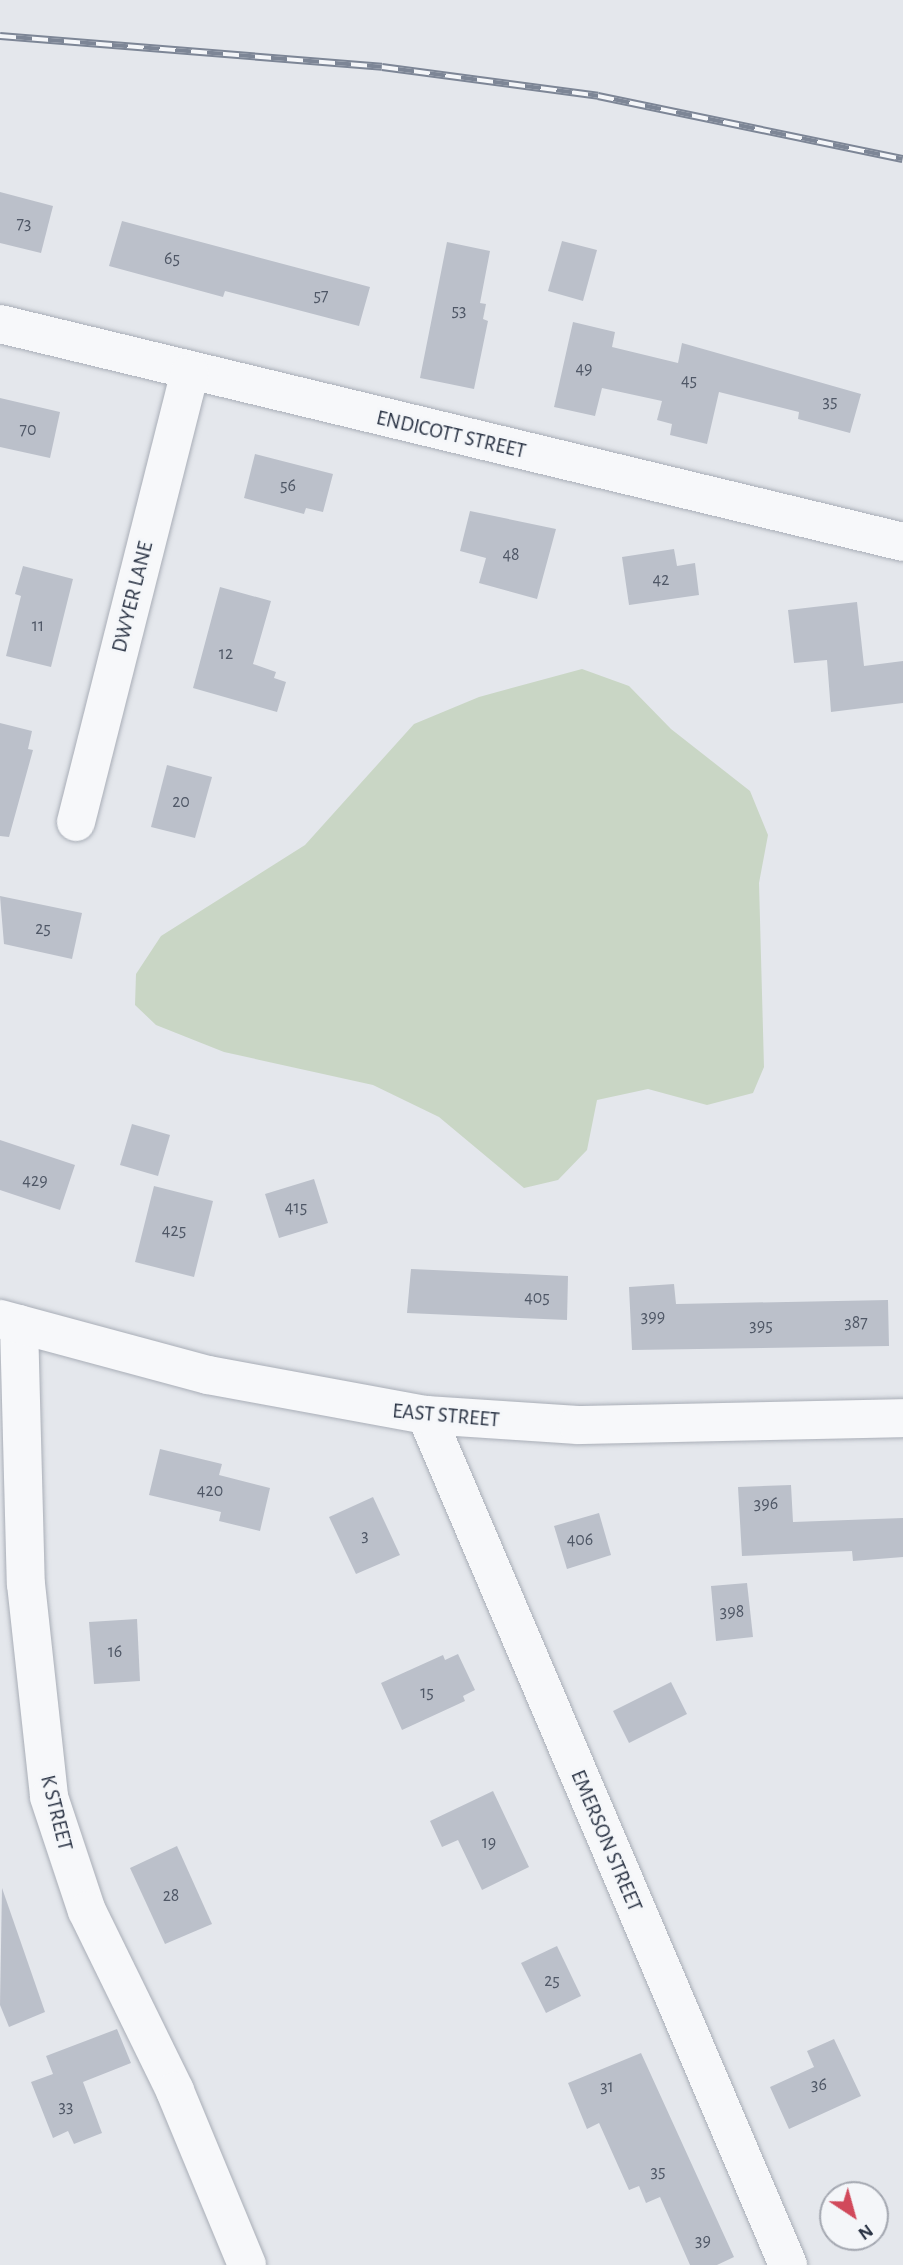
<!DOCTYPE html>
<style>
body{margin:0}
#map{position:relative;width:903px;height:2265px;overflow:hidden;background:#e4e7ec;font-family:"Alegreya Sans",sans-serif}
div>[style]{position:absolute}
.green>*{inset:0;background:#c9d6c5}
.building>*{inset:0;background:#bbc0ca}
.roads{filter:drop-shadow(0 0 2px #a9aeb7) drop-shadow(0 0 2px #a9aeb7)}
.minor>*{height:38px;margin:-19px;padding:0 19px;transform-origin:19px;border-radius:19px;background:#f7f8fa}
.tertiary>*{height:38px;margin:-19px;padding:0 19px;transform-origin:19px;border-radius:19px;background:#f7f8fa}
.rail>*{height:8px;margin-top:-4px;transform-origin:0;background:repeating-linear-gradient(90deg,#f4f6f9 0 16px,#7d8696 0 32px);box-sizing:border-box;border-block:2px solid #7d8696}
span{translate:-50% -50%;white-space:nowrap;text-align:center;line-height:1.15;-webkit-text-stroke:5px #f4f6f9;paint-order:stroke}
.number-label{font-size:18px;color:#4f5766}
.number-label span{-webkit-text-stroke-width:0}
.street-label{font-size:21px;color:#2b3445}
.north{position:absolute;left:819px;top:2181px;width:70px;height:70px;box-sizing:border-box;background:#f4f6f9;border:2px solid #a4a8b1;border-radius:50%;rotate:144deg;font-size:19px;font-weight:700;line-height:28px;text-align:center;color:#2b3445}
.north::after{content:'';display:block;margin:auto;width:24px;height:32px;background:#d1495b;clip-path:polygon(50% 0,100% 100%,50% 72%,0 100%)}
</style>
<div id="map">
<div class="green">
<div style="clip-path:polygon(582px 669px,629px 686px,671px 729px,750px 791px,768px 835px,759px 883px,764px 1067px,753px 1093px,707px 1105px,648px 1089px,597px 1100px,587px 1150px,558px 1180px,524px 1188px,439px 1117px,373px 1085px,224px 1052px,156px 1025px,135px 1005px,136px 974px,161px 936px,305px 845px,414px 724px,479px 697px)"></div>
</div>
<div class="building">
<div style="clip-path:polygon(0 192px,53px 206px,41px 253px,0 243px)"></div>
<div style="clip-path:polygon(122px 221px,370px 287px,359px 326px,225px 291px,223px 297px,109px 266px)"></div>
<div style="clip-path:polygon(562px 241px,597px 250px,583px 301px,548px 291px)"></div>
<div style="clip-path:polygon(447px 242px,490px 251px,480px 303px,486px 304px,483px 319px,488px 321px,474px 389px,420px 378px)"></div>
<div style="clip-path:polygon(573px 322px,615px 332px,612px 347px,678px 363px,682px 343px,861px 394px,850px 433px,798px 419px,799px 412px,719px 392px,707px 444px,670px 435px,672px 424px,657px 420px,662px 401px,602px 388px,595px 416px,554px 407px)"></div>
<div style="clip-path:polygon(0 398px,60px 412px,50px 458px,0 447px)"></div>
<div style="clip-path:polygon(255px 454px,333px 474px,323px 512px,306px 508px,304px 514px,244px 498px)"></div>
<div style="clip-path:polygon(470px 511px,556px 529px,537px 599px,479px 583px,486px 558px,460px 551px)"></div>
<div style="clip-path:polygon(674px 549px,677px 566px,695px 563px,699px 595px,629px 605px,622px 557px)"></div>
<div style="clip-path:polygon(23px 566px,73px 579px,51px 667px,6px 656px,21px 596px,15px 594px)"></div>
<div style="clip-path:polygon(220px 587px,271px 601px,253px 664px,276px 672px,274px 678px,286px 682px,277px 712px,193px 688px)"></div>
<div style="clip-path:polygon(857px 602px,864px 666px,903px 661px,903px 703px,831px 712px,827px 660px,794px 663px,788px 610px)"></div>
<div style="clip-path:polygon(0 723px,32px 731px,28px 749px,33px 750px,9px 837px,0 836px)"></div>
<div style="clip-path:polygon(167px 765px,212px 777px,195px 838px,151px 827px)"></div>
<div style="clip-path:polygon(0 896px,82px 913px,72px 959px,4px 944px)"></div>
<div style="clip-path:polygon(132px 1124px,170px 1135px,158px 1176px,120px 1165px)"></div>
<div style="clip-path:polygon(0 1140px,75px 1165px,60px 1210px,0 1190px)"></div>
<div style="clip-path:polygon(314px 1179px,328px 1223px,279px 1238px,265px 1194px)"></div>
<div style="clip-path:polygon(154px 1186px,213px 1201px,194px 1277px,135px 1262px)"></div>
<div style="clip-path:polygon(411px 1269px,568px 1276px,567px 1320px,407px 1313px)"></div>
<div style="clip-path:polygon(674px 1284px,676px 1304px,888px 1300px,889px 1346px,632px 1350px,629px 1287px)"></div>
<div style="clip-path:polygon(160px 1449px,222px 1464px,219px 1475px,270px 1488px,260px 1531px,219px 1521px,221px 1512px,149px 1495px)"></div>
<div style="clip-path:polygon(791px 1485px,793px 1522px,903px 1518px,903px 1557px,853px 1561px,852px 1551px,742px 1556px,738px 1487px)"></div>
<div style="clip-path:polygon(373px 1497px,400px 1555px,356px 1574px,329px 1517px)"></div>
<div style="clip-path:polygon(599px 1513px,611px 1555px,567px 1569px,554px 1526px)"></div>
<div style="clip-path:polygon(747px 1583px,753px 1637px,716px 1641px,711px 1586px)"></div>
<div style="clip-path:polygon(137px 1619px,140px 1681px,94px 1684px,89px 1622px)"></div>
<div style="clip-path:polygon(458px 1654px,475px 1690px,463px 1696px,465px 1701px,402px 1730px,381px 1683px,443px 1655px,445px 1660px)"></div>
<div style="clip-path:polygon(671px 1682px,687px 1714px,629px 1743px,613px 1711px)"></div>
<div style="clip-path:polygon(493px 1791px,529px 1867px,482px 1890px,458px 1840px,442px 1847px,430px 1821px)"></div>
<div style="clip-path:polygon(177px 1846px,212px 1924px,165px 1944px,130px 1868px)"></div>
<div style="clip-path:polygon(2px 1888px,45px 2012px,9px 2027px,0 2005px)"></div>
<div style="clip-path:polygon(557px 1946px,581px 1996px,546px 2013px,521px 1963px)"></div>
<div style="clip-path:polygon(117px 2029px,131px 2063px,83px 2082px,102px 2133px,74px 2144px,68px 2131px,53px 2138px,31px 2082px,53px 2074px,46px 2056px)"></div>
<div style="clip-path:polygon(834px 2039px,861px 2096px,789px 2129px,770px 2087px,814px 2067px,807px 2051px)"></div>
<div style="clip-path:polygon(641px 2053px,734px 2257px,717px 2265px,690px 2265px,660px 2197px,646px 2203px,639px 2186px,629px 2190px,599px 2123px,587px 2129px,568px 2083px)"></div>
</div>
<div class="roads">
<div class="minor">
<div style="left:0;top:324px;width:929px;rotate:13.57deg"></div>
<div style="left:76px;top:822px;width:463px;rotate:-75.8deg"></div>
<div style="left:19px;top:1324px;width:260px;rotate:88.5deg"></div>
<div style="left:26px;top:1584px;width:214px;rotate:83.8deg"></div>
<div style="left:49px;top:1797px;width:120px;rotate:71.6deg"></div>
<div style="left:87px;top:1911px;width:200px;rotate:63.9deg"></div>
<div style="left:175px;top:2091px;width:188px;rotate:67.5deg"></div>
<div style="left:426px;top:1415px;width:924px;rotate:66.93deg"></div>
</div>
<div class="tertiary">
<div style="left:0;top:1319px;width:215px;rotate:15.1deg"></div>
<div style="left:208px;top:1375px;width:222px;rotate:10.4deg"></div>
<div style="left:426px;top:1415px;width:152px;rotate:3.8deg"></div>
<div style="left:578px;top:1425px;width:325px;rotate:-1.2deg"></div>
</div>
</div>
<div class="rail">
<div style="left:0;top:36px;width:383px;rotate:4.6deg"></div>
<div style="left:382px;top:67px;width:218px;rotate:7.6deg"></div>
<div style="left:598px;top:96px;width:311px;rotate:11.7deg"></div>
</div>
<div class="number-label">
<span style="left:24px;top:224px">73</span>
<span style="left:172px;top:259px">65</span>
<span style="left:321px;top:296px">57</span>
<span style="left:459px;top:311px">53</span>
<span style="left:584px;top:369px">49</span>
<span style="left:689px;top:381px">45</span>
<span style="left:830px;top:402px">35</span>
<span style="left:28px;top:430px">70</span>
<span style="left:288px;top:486px">56</span>
<span style="left:511px;top:555px">48</span>
<span style="left:661px;top:580px">42</span>
<span style="left:38px;top:626px">11</span>
<span style="left:226px;top:654px">12</span>
<span style="left:181px;top:802px">20</span>
<span style="left:43px;top:929px">25</span>
<span style="left:35px;top:1181px">429</span>
<span style="left:296px;top:1208px">415</span>
<span style="left:174px;top:1231px">425</span>
<span style="left:537px;top:1298px">405</span>
<span style="left:653px;top:1317px">399</span>
<span style="left:856px;top:1323px">387</span>
<span style="left:761px;top:1326px">395</span>
<span style="left:210px;top:1491px">420</span>
<span style="left:766px;top:1504px">396</span>
<span style="left:365px;top:1536px">3</span>
<span style="left:580px;top:1540px">406</span>
<span style="left:732px;top:1612px">398</span>
<span style="left:115px;top:1652px">16</span>
<span style="left:427px;top:1693px">15</span>
<span style="left:489px;top:1843px">19</span>
<span style="left:171px;top:1896px">28</span>
<span style="left:552px;top:1981px">25</span>
<span style="left:819px;top:2085px">36</span>
<span style="left:607px;top:2087px">31</span>
<span style="left:66px;top:2107px">33</span>
<span style="left:658px;top:2172px">35</span>
<span style="left:703px;top:2241px">39</span>
</div>
<div class="street-label">
<span style="left:451px;top:435px;rotate:13deg">ENDICOTT STREET</span>
<span style="left:133px;top:597px;rotate:-76deg">DWYER LANE</span>
<span style="left:446px;top:1416px;rotate:5deg">EAST STREET</span>
<span style="left:56px;top:1813px;rotate:76deg">K STREET</span>
<span style="left:606px;top:1841px;rotate:67deg">EMERSON STREET</span>
</div>
<div class="north">N</div>
</div>
